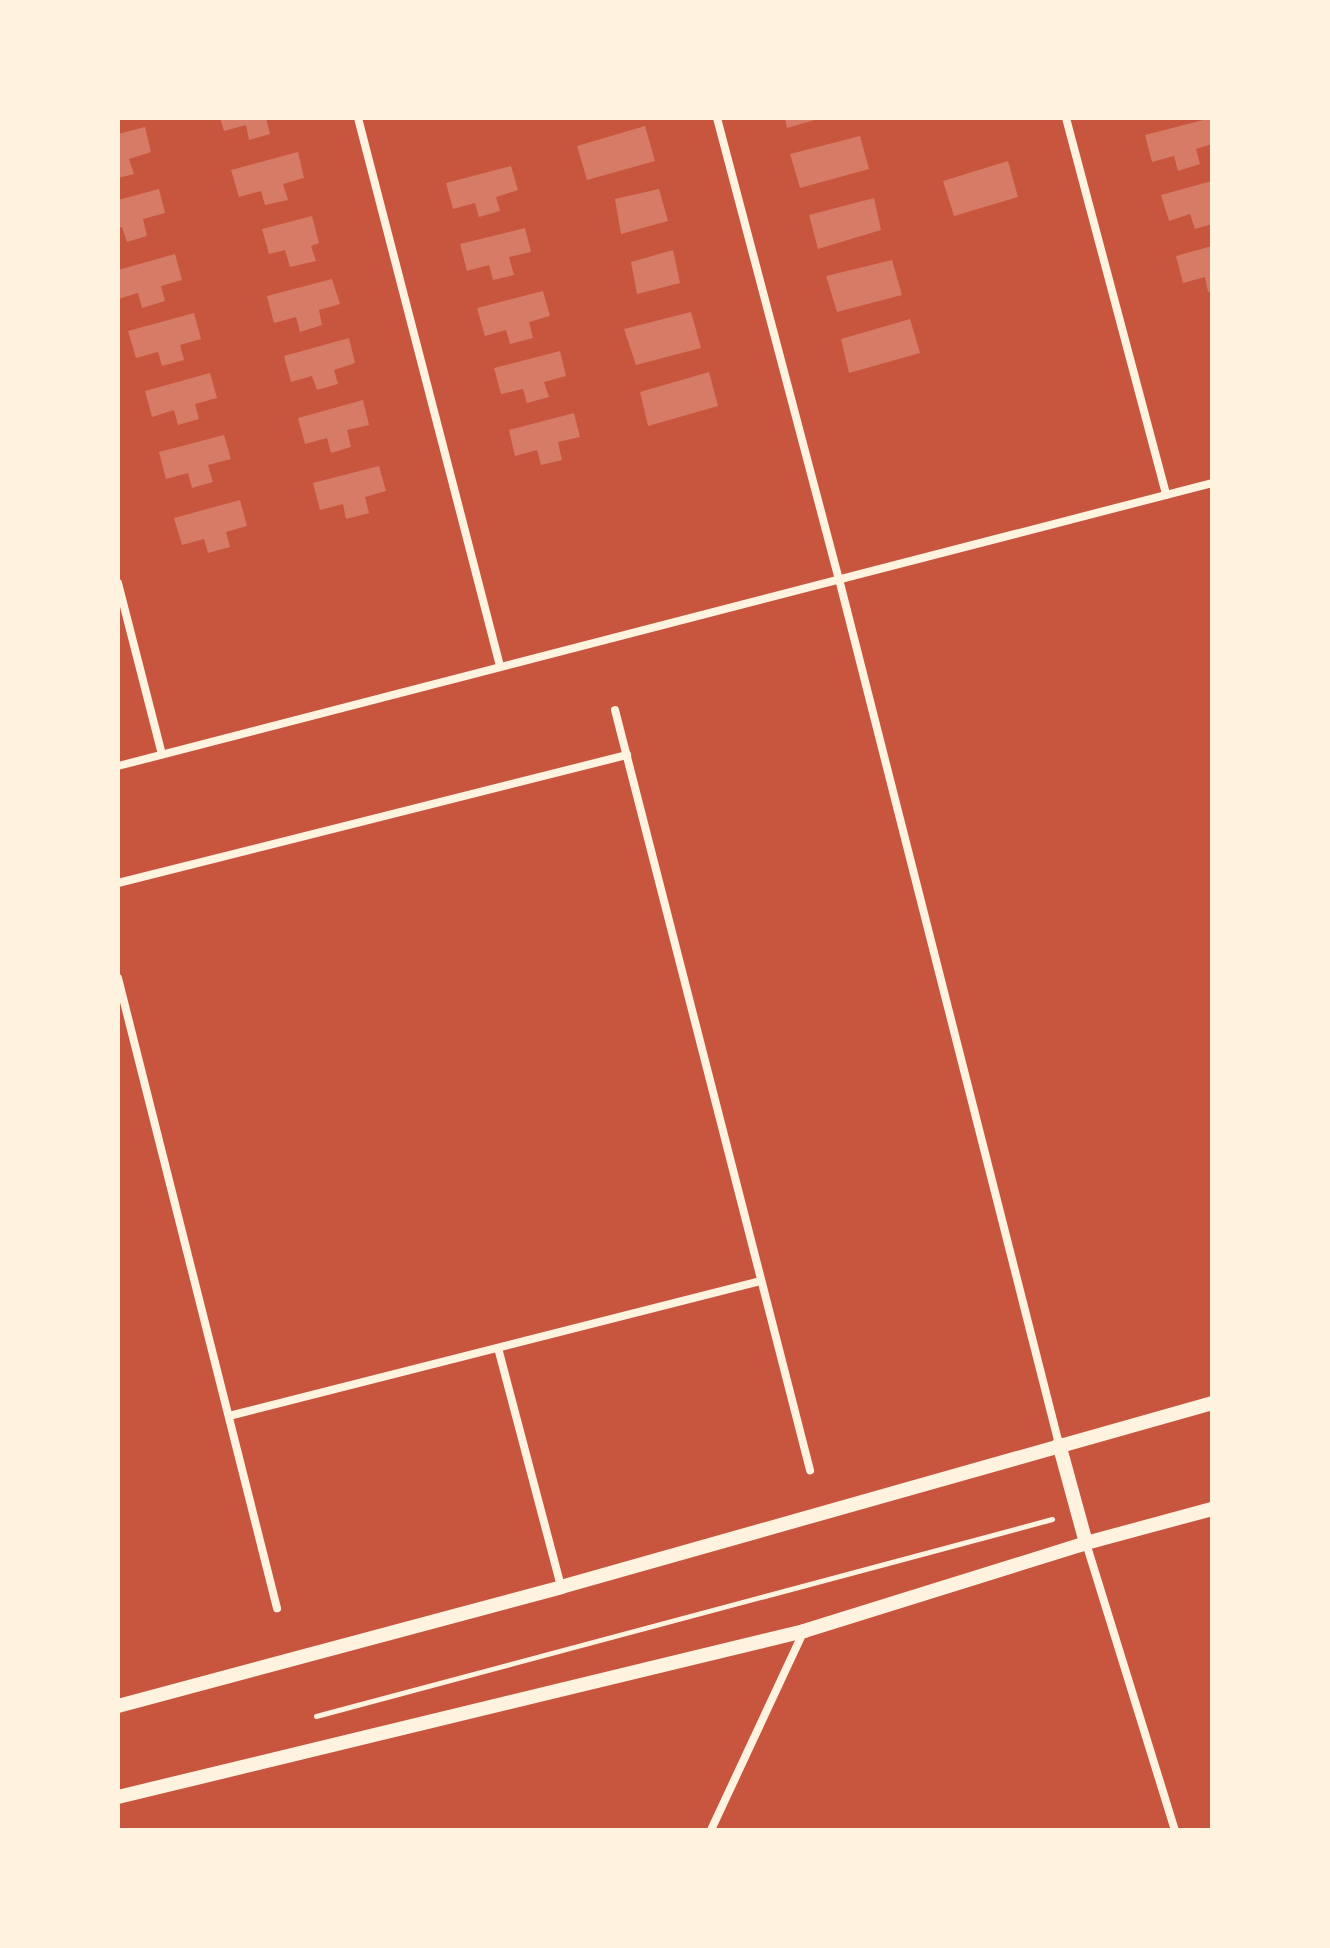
<!DOCTYPE html>
<style>
body{margin:0}
#map{position:relative;width:1330px;height:1948px;overflow:hidden;background:#c8553d;font-family:Roboto,sans-serif}
div>[style]{position:absolute}
.building>*{inset:0;background:#d67c66}
.path>*{height:5px;margin:-2.5px;padding:0 2.5px;transform-origin:2.5px;border-radius:2.5px;background:#fff3e0}
.minor>*{height:8px;margin:-4px;padding:0 4px;transform-origin:4px;border-radius:4px;background:#fff3e0}
.tertiary>*{height:14px;margin:-7px;padding:0 7px;transform-origin:7px;border-radius:7px;background:#fff3e0}
span{translate:-50% -50%;white-space:nowrap;text-align:center;line-height:1.15;-webkit-text-stroke:8px #fff3e0;paint-order:stroke}
.frame{position:absolute;inset:0;border:120px solid #fff3e0;pointer-events:none}
</style>
<div id="map">
<div class="building">
<div style="clip-path:polygon(220px 118px,266px 118px,270px 134px,249px 140px,246px 125px,224px 131px)"></div>
<div style="clip-path:polygon(785px 118px,818px 118px,818px 119px,787px 128px)"></div>
<div style="clip-path:polygon(1211px 118px,1212px 144px,1196px 149px,1200px 164px,1178px 171px,1174px 156px,1152px 162px,1145px 135px)"></div>
<div style="clip-path:polygon(645px 126px,655px 161px,587px 180px,577px 146px)"></div>
<div style="clip-path:polygon(145px 127px,151px 152px,129px 159px,134px 174px,118px 178px,118px 134px)"></div>
<div style="clip-path:polygon(860px 136px,869px 169px,800px 188px,790px 154px)"></div>
<div style="clip-path:polygon(298px 152px,304px 178px,283px 184px,288px 200px,265px 205px,261px 191px,239px 197px,231px 170px)"></div>
<div style="clip-path:polygon(1008px 161px,1018px 197px,954px 216px,943px 181px)"></div>
<div style="clip-path:polygon(511px 166px,518px 190px,496px 197px,500px 211px,479px 217px,475px 203px,453px 209px,446px 183px)"></div>
<div style="clip-path:polygon(1212px 181px,1212px 224px,1195px 229px,1190px 214px,1169px 221px,1161px 195px)"></div>
<div style="clip-path:polygon(159px 189px,165px 213px,143px 219px,147px 236px,127px 242px,122px 227px,118px 228px,118px 200px)"></div>
<div style="clip-path:polygon(659px 189px,668px 221px,621px 234px,615px 199px)"></div>
<div style="clip-path:polygon(874px 198px,881px 230px,818px 249px,809px 215px)"></div>
<div style="clip-path:polygon(312px 216px,319px 243px,311px 246px,316px 261px,290px 267px,285px 250px,269px 254px,262px 229px)"></div>
<div style="clip-path:polygon(525px 228px,531px 252px,509px 257px,514px 275px,493px 280px,489px 265px,467px 271px,460px 244px)"></div>
<div style="clip-path:polygon(1212px 246px,1212px 291px,1208px 292px,1205px 277px,1183px 283px,1176px 256px)"></div>
<div style="clip-path:polygon(673px 250px,680px 283px,637px 294px,631px 262px)"></div>
<div style="clip-path:polygon(175px 254px,182px 280px,161px 286px,165px 301px,142px 308px,138px 293px,118px 299px,118px 270px)"></div>
<div style="clip-path:polygon(892px 260px,902px 295px,837px 312px,826px 276px)"></div>
<div style="clip-path:polygon(332px 279px,340px 304px,319px 310px,322px 325px,300px 332px,296px 317px,274px 323px,267px 296px)"></div>
<div style="clip-path:polygon(543px 291px,550px 316px,529px 322px,533px 338px,510px 344px,506px 330px,485px 336px,477px 308px)"></div>
<div style="clip-path:polygon(691px 312px,701px 348px,636px 365px,624px 329px)"></div>
<div style="clip-path:polygon(194px 313px,201px 339px,180px 345px,184px 360px,162px 366px,158px 352px,136px 358px,128px 331px)"></div>
<div style="clip-path:polygon(910px 319px,920px 353px,849px 373px,841px 339px)"></div>
<div style="clip-path:polygon(349px 338px,355px 363px,334px 370px,338px 384px,317px 390px,312px 376px,291px 382px,284px 356px)"></div>
<div style="clip-path:polygon(560px 351px,566px 376px,544px 382px,549px 397px,527px 403px,523px 389px,501px 394px,494px 368px)"></div>
<div style="clip-path:polygon(709px 372px,718px 406px,648px 426px,640px 392px)"></div>
<div style="clip-path:polygon(210px 373px,217px 398px,195px 404px,199px 419px,178px 425px,174px 410px,152px 417px,145px 391px)"></div>
<div style="clip-path:polygon(363px 400px,369px 425px,347px 430px,351px 447px,331px 453px,327px 438px,305px 444px,298px 418px)"></div>
<div style="clip-path:polygon(574px 413px,580px 437px,558px 442px,562px 460px,541px 465px,537px 450px,515px 456px,509px 430px)"></div>
<div style="clip-path:polygon(224px 435px,231px 459px,208px 465px,213px 482px,192px 488px,188px 473px,166px 479px,159px 452px)"></div>
<div style="clip-path:polygon(379px 466px,386px 491px,365px 497px,369px 513px,346px 519px,343px 504px,320px 510px,313px 483px)"></div>
<div style="clip-path:polygon(240px 500px,247px 526px,226px 532px,230px 547px,208px 553px,204px 539px,182px 545px,174px 518px)"></div>
</div>
<div class="path">
<div style="left:316px;top:1716px;width:762px;rotate:-14.98deg"></div>
</div>
<div class="minor">
<div style="left:358px;top:118px;width:566px;rotate:75.47deg"></div>
<div style="left:717px;top:118px;width:477px;rotate:75.2deg"></div>
<div style="left:839px;top:579px;width:893px;rotate:75.73deg"></div>
<div style="left:1066px;top:118px;width:390px;rotate:75.1deg"></div>
<div style="left:118px;top:583px;width:177px;rotate:75.6deg"></div>
<div style="left:615px;top:710px;width:785px;rotate:75.61deg"></div>
<div style="left:118px;top:766px;width:1130px;rotate:-14.5deg"></div>
<div style="left:118px;top:883px;width:525px;rotate:-14.12deg"></div>
<div style="left:118px;top:978px;width:650px;rotate:75.84deg"></div>
<div style="left:498px;top:1348px;width:247px;rotate:75.2deg"></div>
<div style="left:229px;top:1416px;width:549px;rotate:-14.24deg"></div>
<div style="left:1086px;top:1543px;width:300px;rotate:72.8deg"></div>
<div style="left:711px;top:1830px;width:220px;rotate:-65deg"></div>
</div>
<div class="tertiary">
<div style="left:1059px;top:1444px;width:103px;rotate:74.7deg"></div>
<div style="left:118px;top:1706px;width:459px;rotate:-15deg"></div>
<div style="left:561px;top:1587px;width:677px;rotate:-15.78deg"></div>
<div style="left:118px;top:1797px;width:706px;rotate:-13.6deg"></div>
<div style="left:804px;top:1631px;width:295px;rotate:-17.3deg"></div>
<div style="left:1086px;top:1543px;width:131px;rotate:-15.1deg"></div>
</div>
<div class="frame"></div>
</div>
